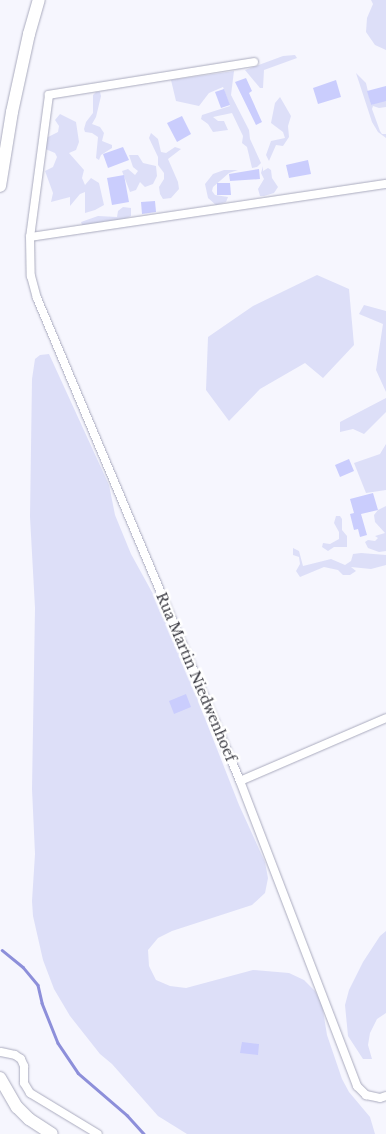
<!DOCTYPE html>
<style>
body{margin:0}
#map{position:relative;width:386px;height:1134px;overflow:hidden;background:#f6f6fe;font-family:"Libre Baskerville",serif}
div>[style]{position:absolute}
.green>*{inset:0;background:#dddff8}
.stream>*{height:2.5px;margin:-1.25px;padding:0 1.25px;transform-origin:1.25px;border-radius:1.25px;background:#8d8fda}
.building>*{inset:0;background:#cacdfd}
.roads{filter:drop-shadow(0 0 1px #aaabbe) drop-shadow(0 0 1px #aaabbe)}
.minor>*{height:8px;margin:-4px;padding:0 4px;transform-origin:4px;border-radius:4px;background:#fff}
.trunk>*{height:12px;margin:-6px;padding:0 6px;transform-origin:6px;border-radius:6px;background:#fff}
span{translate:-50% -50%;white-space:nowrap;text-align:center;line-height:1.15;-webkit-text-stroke:5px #fff;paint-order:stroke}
.street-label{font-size:14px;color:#3a3a42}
</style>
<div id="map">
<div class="green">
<div style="clip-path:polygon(371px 0,386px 0,386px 50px,375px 45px,366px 32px,367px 18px,373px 4px)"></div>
<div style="clip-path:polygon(295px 55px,297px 58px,264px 70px,263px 88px,260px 88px,245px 70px,283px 56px)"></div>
<div style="clip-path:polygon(234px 71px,231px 95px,249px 130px,250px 139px,261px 163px,257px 167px,252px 168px,247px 147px,242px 143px,243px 136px,232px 113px,213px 117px,218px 121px,224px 121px,228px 130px,213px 132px,208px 124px,201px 119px,202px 115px,230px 106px,223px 87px,209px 93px,199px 106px,176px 101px,171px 80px)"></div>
<div style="clip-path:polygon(356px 73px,366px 83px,371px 105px,386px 99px,386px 107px,379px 108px,373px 106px,372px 109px,380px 131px,382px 134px,386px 134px,386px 138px,378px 132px,372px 122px)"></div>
<div style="clip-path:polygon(96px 92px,100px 92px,101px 96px,96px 117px,92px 124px,100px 127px,104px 133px,102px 141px,112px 145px,112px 148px,101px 155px,99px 160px,96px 158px,98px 137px,92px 133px,85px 132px,84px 129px,86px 122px,93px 113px,93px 95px)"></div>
<div style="clip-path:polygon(280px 97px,291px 116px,288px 126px,289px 137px,283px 146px,276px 145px,269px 161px,266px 155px,271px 141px,285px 138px,283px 132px,271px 123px,275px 103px)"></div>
<div style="clip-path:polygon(60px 114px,76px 122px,79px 142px,76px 150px,69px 153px,84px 170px,82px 178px,85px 185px,91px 178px,99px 183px,104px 205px,95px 210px,85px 213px,85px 192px,80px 194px,70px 206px,70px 197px,51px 202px,53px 193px,45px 171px,53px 167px,57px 157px,55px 153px,43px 148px,46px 138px,58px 132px,59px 126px,55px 120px)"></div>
<div style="clip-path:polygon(151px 133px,158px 139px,161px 152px,166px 153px,175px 147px,181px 149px,168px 159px,178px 182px,179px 189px,171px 198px,163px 199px,160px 194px,159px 187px,164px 179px,164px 173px,158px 165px,158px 157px,149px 138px)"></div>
<div style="clip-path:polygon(129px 155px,138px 155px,143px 163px,156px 166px,157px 176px,153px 184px,145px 187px,140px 182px,136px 190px,130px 192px,122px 171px,128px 169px,135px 175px,138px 171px,133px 167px)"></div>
<div style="clip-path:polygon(263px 166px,263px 171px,268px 168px,271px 170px,272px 178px,278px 187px,274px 193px,264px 196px,260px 196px,258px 189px,264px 179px,261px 173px)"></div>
<div style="clip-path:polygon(224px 170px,238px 170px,229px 173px,213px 187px,212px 191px,215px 195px,228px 197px,226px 202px,216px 205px,208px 198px,205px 184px,213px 174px)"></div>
<div style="clip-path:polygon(123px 207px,131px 208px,131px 216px,117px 223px,109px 225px,105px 221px,96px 227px,83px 227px,81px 222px,98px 216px,117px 217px,118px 211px)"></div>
<div style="clip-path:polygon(317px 275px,349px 289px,354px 345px,323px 378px,305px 363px,260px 389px,229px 421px,206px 390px,208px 337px,253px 306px)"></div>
<div style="clip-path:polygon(364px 305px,386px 311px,386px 392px,376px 370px,383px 324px,359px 314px)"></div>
<div style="clip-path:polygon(49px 354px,109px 485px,115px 515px,131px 554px,164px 614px,239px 805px,265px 862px,268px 878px,265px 893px,252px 905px,172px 931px,158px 938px,148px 950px,149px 966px,156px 980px,170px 986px,186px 988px,253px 970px,289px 973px,304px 980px,315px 991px,322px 1004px,327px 1035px,342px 1079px,349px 1092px,370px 1117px,375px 1134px,187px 1134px,158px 1116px,112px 1064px,100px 1054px,70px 1016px,54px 989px,43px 960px,33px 916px,32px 901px,35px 854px,32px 789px,35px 608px,30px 517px,32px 379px,35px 359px,40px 355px)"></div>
<div style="clip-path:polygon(386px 398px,386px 412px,364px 434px,353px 429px,340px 432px,340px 422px)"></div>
<div style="clip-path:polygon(386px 444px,386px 490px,366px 493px,354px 463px,380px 454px)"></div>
<div style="clip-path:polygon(386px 506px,386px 551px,379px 552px,368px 548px,365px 542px,368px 540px,375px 541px,378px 538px,375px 536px,385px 533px,375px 522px,374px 515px,378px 510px)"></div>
<div style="clip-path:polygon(336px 516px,340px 516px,342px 519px,342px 530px,347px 536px,347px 547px,334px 547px,328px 551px,322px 547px,323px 543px,330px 544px,339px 539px,339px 532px,334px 523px)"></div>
<div style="clip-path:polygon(293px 548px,299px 551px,303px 566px,331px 559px,345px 565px,351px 561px,353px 554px,361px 553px,386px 555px,386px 565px,371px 569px,351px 567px,356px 571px,350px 575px,343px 575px,338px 570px,324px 567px,300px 577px,296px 571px,300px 564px,299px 557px,293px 555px)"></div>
<div style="clip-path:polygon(386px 931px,386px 1013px,377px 1019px,370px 1033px,368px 1045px,372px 1059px,363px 1059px,348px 1036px,345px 1005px,349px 990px,363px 962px,380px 936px)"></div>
</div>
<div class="stream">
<div style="left:2px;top:950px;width:27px;rotate:39deg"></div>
<div style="left:23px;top:967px;width:23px;rotate:50deg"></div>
<div style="left:38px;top:985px;width:18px;rotate:77deg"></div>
<div style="left:42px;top:1003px;width:43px;rotate:68.2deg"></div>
<div style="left:58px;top:1043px;width:36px;rotate:56deg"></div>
<div style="left:78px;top:1073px;width:65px;rotate:40.6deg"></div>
<div style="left:127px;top:1115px;width:25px;rotate:48deg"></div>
</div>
<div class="building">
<div style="clip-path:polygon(246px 78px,252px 91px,249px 93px,262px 122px,256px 125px,235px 82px)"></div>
<div style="clip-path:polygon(336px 80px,341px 97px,318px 104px,313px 88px)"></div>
<div style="clip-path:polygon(386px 86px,386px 101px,371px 105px,367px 91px)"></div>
<div style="clip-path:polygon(224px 89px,230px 105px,221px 108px,215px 92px)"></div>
<div style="clip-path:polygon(182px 116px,191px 134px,177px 142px,167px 123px)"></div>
<div style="clip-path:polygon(123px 147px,129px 160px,108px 168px,103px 154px)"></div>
<div style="clip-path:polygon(308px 160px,311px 174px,289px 178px,286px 165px)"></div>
<div style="clip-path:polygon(259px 169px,260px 179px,230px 181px,229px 174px)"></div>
<div style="clip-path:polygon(124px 175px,129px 202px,112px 205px,107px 178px)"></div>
<div style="clip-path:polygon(217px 183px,230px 183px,231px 195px,217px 195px)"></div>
<div style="clip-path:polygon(155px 201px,156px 212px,142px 214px,141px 202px)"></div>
<div style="clip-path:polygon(349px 459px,354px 471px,340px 477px,335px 465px)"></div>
<div style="clip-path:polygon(373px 493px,378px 510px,361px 514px,367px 535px,360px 537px,358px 529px,354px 530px,350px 514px,354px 513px,350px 499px)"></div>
<div style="clip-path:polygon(186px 694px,191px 707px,174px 714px,169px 701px)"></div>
<div style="clip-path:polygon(242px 1042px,259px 1044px,258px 1055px,240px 1053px)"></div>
</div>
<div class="roads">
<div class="minor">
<div style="left:254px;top:62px;width:208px;rotate:170.9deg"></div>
<div style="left:49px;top:95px;width:143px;rotate:97.6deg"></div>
<div style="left:30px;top:237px;width:39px;rotate:89deg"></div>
<div style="left:31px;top:276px;width:23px;rotate:75deg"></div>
<div style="left:37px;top:298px;width:524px;rotate:67.2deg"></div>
<div style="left:240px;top:781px;width:327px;rotate:69deg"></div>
<div style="left:357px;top:1086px;width:13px;rotate:45deg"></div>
<div style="left:366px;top:1095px;width:14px;rotate:12deg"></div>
<div style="left:380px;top:1098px;width:6px;rotate:-18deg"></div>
<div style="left:30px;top:237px;width:360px;rotate:-8.5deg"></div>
<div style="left:240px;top:781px;width:159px;rotate:-23.3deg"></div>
<div style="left:1px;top:1052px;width:14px;rotate:12deg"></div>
<div style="left:15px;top:1055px;width:7px;rotate:34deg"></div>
<div style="left:21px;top:1059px;width:8px;rotate:67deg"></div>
<div style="left:24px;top:1066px;width:17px;rotate:90deg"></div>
<div style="left:24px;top:1083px;width:12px;rotate:59deg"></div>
<div style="left:30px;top:1093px;width:79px;rotate:31.1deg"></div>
</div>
<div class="trunk">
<div style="left:0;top:186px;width:75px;rotate:-80.8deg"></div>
<div style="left:12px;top:112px;width:80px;rotate:-77.7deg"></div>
<div style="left:29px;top:34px;width:35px;rotate:-74deg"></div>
<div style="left:0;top:1078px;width:34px;rotate:60deg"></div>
<div style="left:17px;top:1107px;width:17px;rotate:45deg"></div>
<div style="left:29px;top:1119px;width:27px;rotate:33deg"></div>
</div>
</div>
<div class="street-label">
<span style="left:196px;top:677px;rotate:67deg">Rua Martin Niedwenhoef</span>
</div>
</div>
